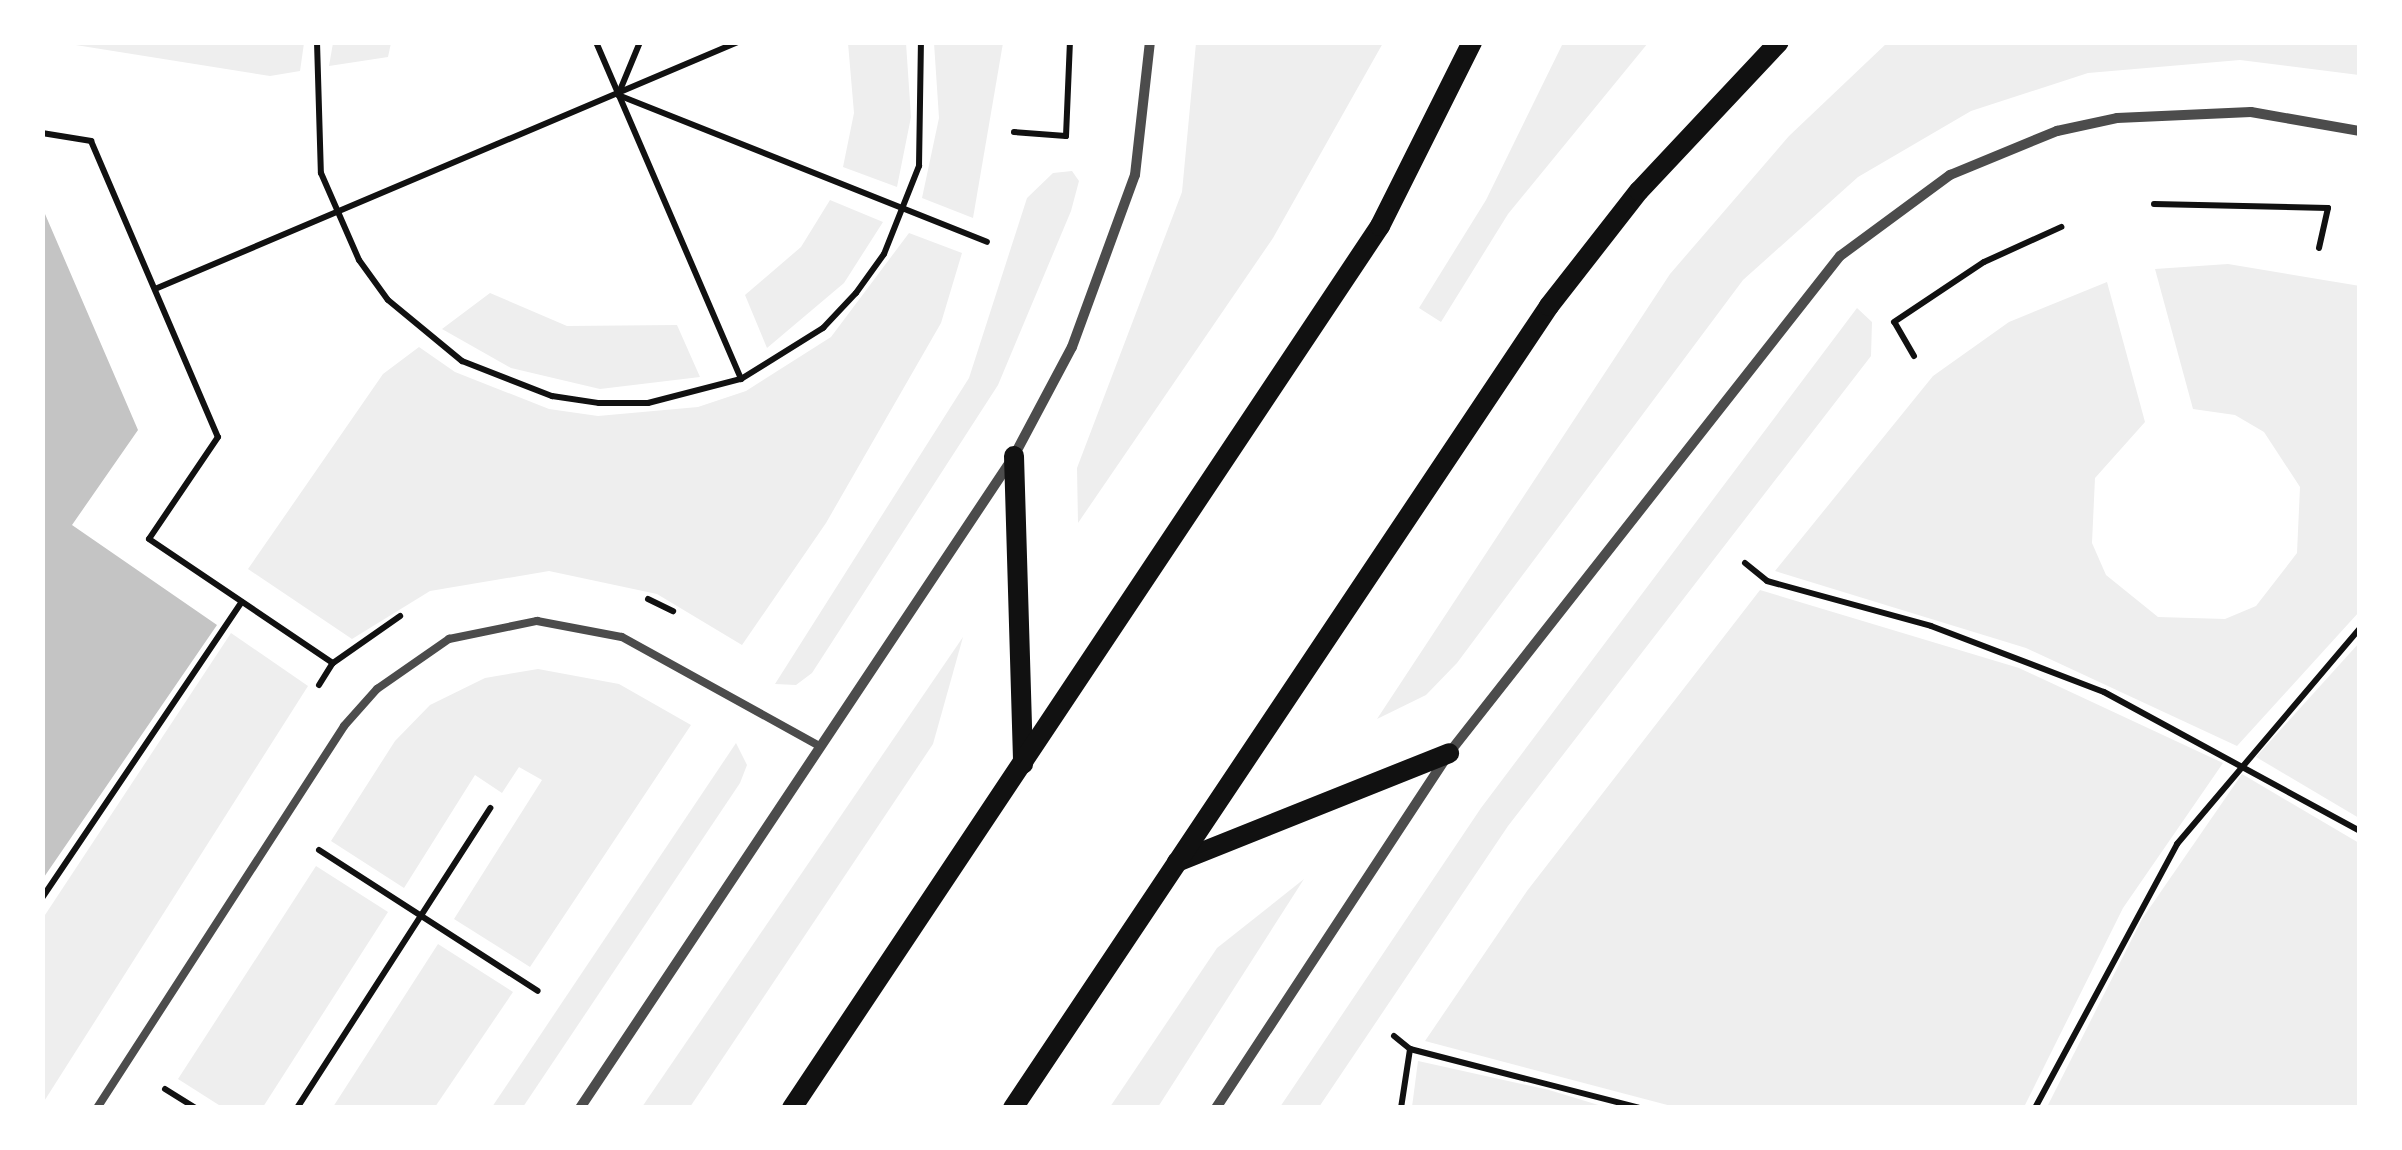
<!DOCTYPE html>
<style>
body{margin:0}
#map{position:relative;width:2402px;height:1150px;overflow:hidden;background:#fff;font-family:Ubuntu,sans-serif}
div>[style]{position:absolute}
.green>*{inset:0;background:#eee}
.building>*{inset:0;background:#c4c4c4}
.path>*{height:6px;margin:-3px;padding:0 3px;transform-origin:3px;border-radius:3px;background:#111}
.service>*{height:8px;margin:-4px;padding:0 4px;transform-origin:4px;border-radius:4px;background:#4c4c4c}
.minor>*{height:10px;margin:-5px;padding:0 5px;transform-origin:5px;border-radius:5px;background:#4c4c4c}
.secondary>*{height:20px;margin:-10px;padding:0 10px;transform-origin:10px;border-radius:10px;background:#111}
span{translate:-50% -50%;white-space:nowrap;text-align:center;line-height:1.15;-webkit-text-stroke:9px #fff;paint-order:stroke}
.frame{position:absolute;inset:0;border:45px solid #fff;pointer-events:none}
</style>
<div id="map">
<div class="green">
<div style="clip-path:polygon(63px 43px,304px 42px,304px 43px,300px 71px,270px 76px)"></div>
<div style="clip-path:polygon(333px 43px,333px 42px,391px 43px,388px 57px,329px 66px)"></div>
<div style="clip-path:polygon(848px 43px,906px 43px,911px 117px,897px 187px,843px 167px,854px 113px)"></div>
<div style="clip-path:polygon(934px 43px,1003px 43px,973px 218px,922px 198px,939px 118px)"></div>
<div style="clip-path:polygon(1196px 43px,1383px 43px,1273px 238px,1078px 523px,1077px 468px,1182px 192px)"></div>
<div style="clip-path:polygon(1563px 43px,1648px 43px,1508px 214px,1441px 322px,1419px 308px,1486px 200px)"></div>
<div style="clip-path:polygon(1887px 43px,2359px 43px,2359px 75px,2240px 60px,2088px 73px,1971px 111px,1858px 177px,1743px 280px,1457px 663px,1426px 695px,1377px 719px,1670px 274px,1789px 136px)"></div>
<div style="clip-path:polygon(1072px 171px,1079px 181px,1071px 211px,998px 385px,812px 673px,796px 685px,775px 684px,969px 378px,1027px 198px,1053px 173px)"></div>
<div style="clip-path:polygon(830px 200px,883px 222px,844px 283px,767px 348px,745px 295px,801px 247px)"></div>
<div style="clip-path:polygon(909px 233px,962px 253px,941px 323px,826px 523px,742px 645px,657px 594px,549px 571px,430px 591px,352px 639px,248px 569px,383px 374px,419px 347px,455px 372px,549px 409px,598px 416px,698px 407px,746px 391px,831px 337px)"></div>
<div style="clip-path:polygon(2228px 264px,2360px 286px,2359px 612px,2237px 746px,2026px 648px,1775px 571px,1933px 376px,2009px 322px,2107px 282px,2145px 422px,2095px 478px,2092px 543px,2106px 575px,2158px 617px,2225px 619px,2256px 606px,2297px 553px,2300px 487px,2264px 432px,2235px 415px,2193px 409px,2155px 269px)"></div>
<div style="clip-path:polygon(490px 293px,567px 326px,677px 325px,700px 377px,600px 389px,511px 368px,442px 329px)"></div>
<div style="clip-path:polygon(1857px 308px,1872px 322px,1871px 356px,1508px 826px,1319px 1107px,1280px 1107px,1481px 808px)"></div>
<div style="clip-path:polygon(1760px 590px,2019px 668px,2223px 763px,2123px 908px,2024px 1107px,1675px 1107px,1425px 1041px,1527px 891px)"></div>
<div style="clip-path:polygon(231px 633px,308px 686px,43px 1103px,43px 918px)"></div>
<div style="clip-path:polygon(963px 637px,933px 744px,690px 1107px,642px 1107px)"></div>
<div style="clip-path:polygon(2359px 643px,2359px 818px,2256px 757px)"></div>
<div style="clip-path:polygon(538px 669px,619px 684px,691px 725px,530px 967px,454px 919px,542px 780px,519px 767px,502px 793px,475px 775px,404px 888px,331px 841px,395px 741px,430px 705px,485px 678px)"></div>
<div style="clip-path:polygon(736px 743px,747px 765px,740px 783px,523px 1107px,492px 1107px)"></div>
<div style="clip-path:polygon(2242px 774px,2359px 843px,2359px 1107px,2047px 1107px,2142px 919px)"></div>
<div style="clip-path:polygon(316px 866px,388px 912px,263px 1107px,222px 1107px,178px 1079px)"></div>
<div style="clip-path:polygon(1304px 879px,1158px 1107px,1110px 1107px,1217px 948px)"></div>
<div style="clip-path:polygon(438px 944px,513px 992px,435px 1107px,333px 1107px)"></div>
<div style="clip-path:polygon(1418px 1061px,1549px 1090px,1605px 1107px,1412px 1107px)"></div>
</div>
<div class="building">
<div style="clip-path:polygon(42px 207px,138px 430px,72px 525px,217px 625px,42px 880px)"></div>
</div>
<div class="path">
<div style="left:317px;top:42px;width:131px;rotate:88.3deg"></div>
<div style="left:321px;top:173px;width:95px;rotate:66.4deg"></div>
<div style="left:359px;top:260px;width:49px;rotate:54.1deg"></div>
<div style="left:388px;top:300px;width:96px;rotate:39.5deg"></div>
<div style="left:462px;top:361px;width:97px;rotate:21.3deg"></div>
<div style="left:552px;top:396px;width:48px;rotate:8.5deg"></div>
<div style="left:599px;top:403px;width:49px"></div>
<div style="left:648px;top:403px;width:96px;rotate:-14.5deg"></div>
<div style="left:741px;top:379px;width:97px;rotate:-31.9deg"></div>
<div style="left:823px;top:328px;width:48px;rotate:-46.7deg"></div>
<div style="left:856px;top:293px;width:48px;rotate:-54.3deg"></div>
<div style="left:884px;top:254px;width:95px;rotate:-68.3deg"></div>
<div style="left:919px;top:166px;width:124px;rotate:-89.1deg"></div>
<div style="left:596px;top:42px;width:367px;rotate:66.7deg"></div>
<div style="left:640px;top:42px;width:57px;rotate:112.5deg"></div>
<div style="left:618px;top:95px;width:397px;rotate:21.7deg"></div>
<div style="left:1014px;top:132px;width:52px;rotate:4.4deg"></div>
<div style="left:1066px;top:136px;width:94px;rotate:-87.6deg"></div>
<div style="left:42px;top:133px;width:50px;rotate:9.3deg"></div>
<div style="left:91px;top:141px;width:322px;rotate:66.8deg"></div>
<div style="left:218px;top:437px;width:123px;rotate:124.1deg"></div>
<div style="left:149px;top:539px;width:222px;rotate:34deg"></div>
<div style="left:2154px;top:204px;width:174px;rotate:1.3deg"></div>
<div style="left:2328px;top:208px;width:41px;rotate:102.7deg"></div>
<div style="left:155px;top:289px;width:633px;rotate:-22.96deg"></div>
<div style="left:1914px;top:356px;width:39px;rotate:-120deg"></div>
<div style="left:1894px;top:322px;width:108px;rotate:-33.7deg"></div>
<div style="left:1984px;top:262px;width:85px;rotate:-24.4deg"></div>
<div style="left:1745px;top:563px;width:28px;rotate:39deg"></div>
<div style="left:1767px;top:581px;width:170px;rotate:15.3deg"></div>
<div style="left:1931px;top:626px;width:185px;rotate:20.9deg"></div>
<div style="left:2104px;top:692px;width:291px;rotate:28.5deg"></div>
<div style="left:648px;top:599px;width:28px;rotate:26deg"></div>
<div style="left:319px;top:685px;width:26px;rotate:-58deg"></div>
<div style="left:333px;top:663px;width:82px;rotate:-35deg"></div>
<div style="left:319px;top:850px;width:260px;rotate:32.8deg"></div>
<div style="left:42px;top:898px;width:357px;rotate:-56deg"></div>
<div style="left:1394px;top:1036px;width:21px;rotate:39deg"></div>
<div style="left:1410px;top:1049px;width:236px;rotate:14.4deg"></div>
<div style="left:165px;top:1089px;width:36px;rotate:32deg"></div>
<div style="left:297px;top:1108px;width:357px;rotate:-57.2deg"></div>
<div style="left:1401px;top:1108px;width:60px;rotate:-81.3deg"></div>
<div style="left:2035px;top:1108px;width:300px;rotate:-61.7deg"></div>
<div style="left:2177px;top:844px;width:283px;rotate:-49.7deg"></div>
</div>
<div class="service">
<div style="left:97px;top:1108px;width:455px;rotate:-57.1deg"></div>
<div style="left:344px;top:726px;width:50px;rotate:-48.3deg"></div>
<div style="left:377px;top:689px;width:88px;rotate:-34.8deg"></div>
<div style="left:449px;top:639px;width:90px;rotate:-11.6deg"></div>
<div style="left:537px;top:621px;width:86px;rotate:10.7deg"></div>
<div style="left:622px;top:637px;width:227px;rotate:28.9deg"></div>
</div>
<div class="minor">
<div style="left:580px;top:1108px;width:783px;rotate:-56.35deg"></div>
<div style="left:1014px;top:456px;width:123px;rotate:-62deg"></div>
<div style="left:1072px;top:347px;width:183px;rotate:-69.9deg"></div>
<div style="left:1135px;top:175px;width:134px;rotate:-83.6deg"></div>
<div style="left:1216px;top:1108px;width:425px;rotate:-56.7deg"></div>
<div style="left:1449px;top:753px;width:632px;rotate:-51.81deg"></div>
<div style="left:1840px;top:256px;width:137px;rotate:-36.4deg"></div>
<div style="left:1950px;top:175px;width:116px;rotate:-22.4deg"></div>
<div style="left:2057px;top:131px;width:61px;rotate:-12.2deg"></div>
<div style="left:2117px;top:118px;width:134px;rotate:-2.6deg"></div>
<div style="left:2251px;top:112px;width:111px;rotate:9.9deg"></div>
</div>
<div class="secondary">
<div style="left:1014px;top:456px;width:308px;rotate:88.3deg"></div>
<div style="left:1177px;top:862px;width:293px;rotate:-21.8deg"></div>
<div style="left:792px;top:1108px;width:1060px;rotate:-56.31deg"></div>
<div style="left:1380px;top:226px;width:206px;rotate:-63.4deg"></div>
<div style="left:1013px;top:1108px;width:965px;rotate:-56.24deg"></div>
<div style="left:1549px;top:306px;width:146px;rotate:-52deg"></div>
<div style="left:1639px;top:191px;width:204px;rotate:-46.8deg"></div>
</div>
<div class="frame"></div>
</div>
